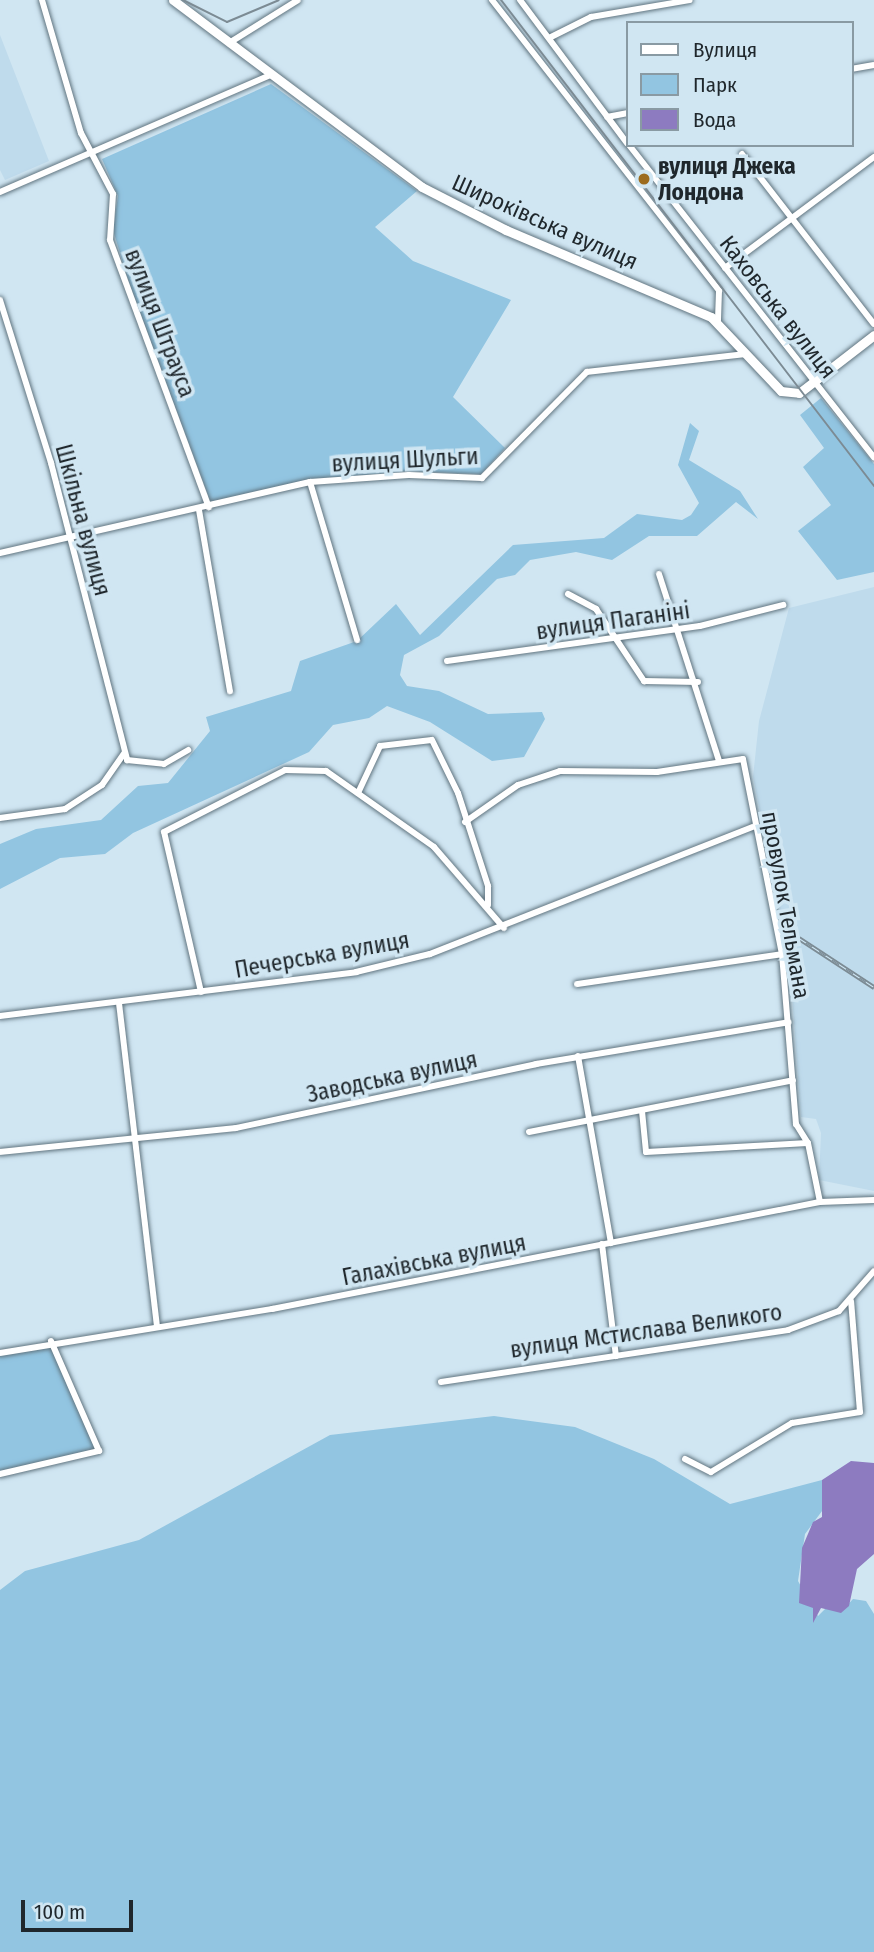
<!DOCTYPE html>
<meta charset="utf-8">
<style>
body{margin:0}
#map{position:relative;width:874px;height:1952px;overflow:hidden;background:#d0e6f2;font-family:"Fira Sans Condensed",sans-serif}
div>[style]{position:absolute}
.built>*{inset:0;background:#bfdbec}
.green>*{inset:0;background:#92c5e1}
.water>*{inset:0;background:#8d7bc0}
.roads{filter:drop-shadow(0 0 2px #617580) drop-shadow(0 0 2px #617580)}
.minor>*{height:6px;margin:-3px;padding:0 3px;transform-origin:3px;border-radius:3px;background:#fff}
.secondary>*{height:9px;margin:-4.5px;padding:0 4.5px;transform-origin:4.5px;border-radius:4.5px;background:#fff}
.tram>*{height:2px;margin:-1px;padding:0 1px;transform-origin:1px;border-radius:1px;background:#7c8b94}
.rail>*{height:5px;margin-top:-2.5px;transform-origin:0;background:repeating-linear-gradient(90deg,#d0e6f2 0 8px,#7c8b94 0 16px);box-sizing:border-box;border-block:2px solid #7c8b94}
.dots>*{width:19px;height:19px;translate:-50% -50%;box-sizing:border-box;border:4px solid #d0e6f2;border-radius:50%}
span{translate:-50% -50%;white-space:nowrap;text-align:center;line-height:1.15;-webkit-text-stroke:7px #d0e6f2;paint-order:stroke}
.poi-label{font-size:23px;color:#1f272c;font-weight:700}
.left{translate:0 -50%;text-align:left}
.street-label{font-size:23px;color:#1f272c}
.legend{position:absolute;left:626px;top:21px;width:228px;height:126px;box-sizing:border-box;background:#d0e6f2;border:2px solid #899aa3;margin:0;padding:9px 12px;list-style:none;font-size:21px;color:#1f272c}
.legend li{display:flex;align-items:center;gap:14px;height:35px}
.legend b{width:35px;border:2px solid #899aa3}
.scale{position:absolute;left:21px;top:1900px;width:112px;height:32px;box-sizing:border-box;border:4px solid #1f272c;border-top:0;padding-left:9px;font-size:21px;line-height:24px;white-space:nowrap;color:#1f272c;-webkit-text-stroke:5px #d0e6f2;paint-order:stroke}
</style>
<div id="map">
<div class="built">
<div style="clip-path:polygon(0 35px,49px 161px,5px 180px,0 170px)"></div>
<div style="clip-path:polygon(874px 587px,874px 1191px,819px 1180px,821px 1133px,816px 1119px,801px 1117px,789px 955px,753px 777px,759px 721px,789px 608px)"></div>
</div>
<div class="green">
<div style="clip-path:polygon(271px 84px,417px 191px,375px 227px,413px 261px,511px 300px,453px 397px,505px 448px,481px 474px,408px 471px,310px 480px,211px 503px,130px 286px,113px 230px,118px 196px,102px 159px)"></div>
<div style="clip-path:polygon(821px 398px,874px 464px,874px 572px,837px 580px,798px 531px,831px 505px,803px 467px,824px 448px,800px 415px)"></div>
<div style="clip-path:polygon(690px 423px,699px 431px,689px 460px,740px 491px,758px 519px,736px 502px,697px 536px,649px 536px,612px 560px,576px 552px,530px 560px,515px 575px,497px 579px,439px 636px,404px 655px,400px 675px,407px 686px,439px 691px,488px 714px,542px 712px,545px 719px,524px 757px,492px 761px,430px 722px,387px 706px,369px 718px,333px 725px,309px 752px,133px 833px,105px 854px,60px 858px,0 889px,0 844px,36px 829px,101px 820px,138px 786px,168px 783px,210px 731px,206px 717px,291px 691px,300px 661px,357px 641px,396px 604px,420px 635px,513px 545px,604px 538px,637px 514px,682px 520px,691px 515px,699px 503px,678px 465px)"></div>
<div style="clip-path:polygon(51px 1341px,99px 1451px,0 1474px,0 1353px)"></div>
<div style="clip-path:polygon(494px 1416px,575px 1427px,654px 1459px,730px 1504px,822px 1480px,825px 1507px,805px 1534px,798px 1581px,818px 1616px,828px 1606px,841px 1612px,853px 1599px,866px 1601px,874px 1614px,874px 1952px,0 1952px,0 1590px,25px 1571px,139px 1540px,330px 1435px)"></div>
</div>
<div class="water">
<div style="clip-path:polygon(851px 1461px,874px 1463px,874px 1554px,857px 1569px,849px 1606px,841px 1613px,821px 1608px,813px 1623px,813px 1608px,799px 1603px,802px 1548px,813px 1522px,822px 1517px,822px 1480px)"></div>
</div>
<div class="roads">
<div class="minor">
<div style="left:42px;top:0;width:139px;rotate:73.7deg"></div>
<div style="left:81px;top:133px;width:69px;rotate:62.3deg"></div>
<div style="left:113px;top:194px;width:46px;rotate:93.7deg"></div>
<div style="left:110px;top:240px;width:285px;rotate:69.7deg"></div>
<div style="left:492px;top:0;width:369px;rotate:52deg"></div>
<div style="left:719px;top:291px;width:31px;rotate:92deg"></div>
<div style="left:520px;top:0;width:179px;rotate:53.2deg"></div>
<div style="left:549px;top:38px;width:47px;rotate:-26.6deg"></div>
<div style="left:591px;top:17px;width:100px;rotate:-9.7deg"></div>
<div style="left:229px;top:43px;width:81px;rotate:-31.9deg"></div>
<div style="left:851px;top:69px;width:23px;rotate:-10deg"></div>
<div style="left:607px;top:117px;width:20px;rotate:-11deg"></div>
<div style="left:629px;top:145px;width:397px;rotate:51.9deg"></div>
<div style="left:742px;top:154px;width:215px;rotate:52.2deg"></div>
<div style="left:0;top:192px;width:294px;rotate:-23.4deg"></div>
<div style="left:725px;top:268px;width:186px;rotate:-36.7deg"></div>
<div style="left:0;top:300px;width:171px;rotate:72.6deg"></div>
<div style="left:51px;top:463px;width:307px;rotate:75.6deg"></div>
<div style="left:127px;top:760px;width:37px;rotate:6deg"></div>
<div style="left:164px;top:764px;width:28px;rotate:-30deg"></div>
<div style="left:310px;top:482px;width:165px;rotate:73.4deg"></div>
<div style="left:199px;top:510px;width:184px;rotate:80.3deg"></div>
<div style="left:0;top:553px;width:318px;rotate:-12.9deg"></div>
<div style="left:310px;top:482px;width:99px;rotate:-4deg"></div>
<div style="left:409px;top:475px;width:73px;rotate:2.4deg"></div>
<div style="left:482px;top:478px;width:149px;rotate:-45.3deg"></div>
<div style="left:587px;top:372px;width:159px;rotate:-6.5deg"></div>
<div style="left:659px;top:574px;width:196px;rotate:72.2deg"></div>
<div style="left:568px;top:594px;width:32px;rotate:28deg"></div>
<div style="left:596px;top:609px;width:87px;rotate:56.3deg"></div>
<div style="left:644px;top:681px;width:54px;rotate:1.1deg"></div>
<div style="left:447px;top:661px;width:255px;rotate:-7.9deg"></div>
<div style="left:700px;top:626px;width:86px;rotate:-14.2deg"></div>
<div style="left:358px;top:793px;width:52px;rotate:-64.9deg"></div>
<div style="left:380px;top:746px;width:52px;rotate:-6.6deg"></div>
<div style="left:432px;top:740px;width:59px;rotate:63.9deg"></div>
<div style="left:458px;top:793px;width:98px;rotate:72.1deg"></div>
<div style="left:488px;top:886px;width:19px;rotate:90deg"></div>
<div style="left:0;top:818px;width:66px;rotate:-7.9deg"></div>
<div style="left:65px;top:809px;width:44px;rotate:-33deg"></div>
<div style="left:102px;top:785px;width:39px;rotate:-55deg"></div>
<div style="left:465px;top:822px;width:65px;rotate:-34.9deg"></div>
<div style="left:518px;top:785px;width:44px;rotate:-18.4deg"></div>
<div style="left:560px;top:771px;width:97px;rotate:0.6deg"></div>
<div style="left:657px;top:772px;width:87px;rotate:-8.6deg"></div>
<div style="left:743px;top:759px;width:199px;rotate:78.7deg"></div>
<div style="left:782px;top:954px;width:171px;rotate:85.3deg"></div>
<div style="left:796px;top:1124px;width:22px;rotate:58deg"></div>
<div style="left:808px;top:1143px;width:60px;rotate:78.5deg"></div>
<div style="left:577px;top:984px;width:207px;rotate:-8.3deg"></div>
<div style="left:201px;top:992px;width:164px;rotate:-103deg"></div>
<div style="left:164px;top:832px;width:136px;rotate:-27.1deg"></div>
<div style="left:285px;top:770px;width:41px;rotate:1.4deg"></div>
<div style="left:326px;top:771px;width:132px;rotate:35.1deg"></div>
<div style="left:434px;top:847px;width:107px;rotate:49.2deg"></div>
<div style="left:119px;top:1003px;width:325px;rotate:83.3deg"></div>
<div style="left:0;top:1016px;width:359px;rotate:-7deg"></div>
<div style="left:356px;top:972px;width:76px;rotate:-13.7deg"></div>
<div style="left:430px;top:954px;width:347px;rotate:-21.5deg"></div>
<div style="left:578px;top:1056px;width:190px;rotate:80deg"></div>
<div style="left:642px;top:1111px;width:41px;rotate:84.4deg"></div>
<div style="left:646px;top:1152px;width:162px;rotate:-3.2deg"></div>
<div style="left:529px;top:1132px;width:269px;rotate:-11.1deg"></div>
<div style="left:0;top:1152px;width:237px;rotate:-5.8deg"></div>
<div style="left:236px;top:1128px;width:307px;rotate:-12deg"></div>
<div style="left:536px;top:1064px;width:256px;rotate:-9.4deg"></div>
<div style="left:602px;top:1244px;width:113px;rotate:82.9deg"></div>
<div style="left:0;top:1353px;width:276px;rotate:-9.2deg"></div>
<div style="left:272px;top:1309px;width:558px;rotate:-11.05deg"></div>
<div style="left:820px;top:1202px;width:54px;rotate:-2.1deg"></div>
<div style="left:441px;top:1382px;width:351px;rotate:-8.5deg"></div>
<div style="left:788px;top:1330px;width:54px;rotate:-20.4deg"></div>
<div style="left:839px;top:1311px;width:53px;rotate:-48.8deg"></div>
<div style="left:685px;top:1459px;width:29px;rotate:27deg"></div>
<div style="left:711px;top:1472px;width:95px;rotate:-31.2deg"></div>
<div style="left:792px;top:1423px;width:69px;rotate:-9.2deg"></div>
<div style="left:860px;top:1412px;width:111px;rotate:-94.6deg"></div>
<div style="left:0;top:1474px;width:102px;rotate:-13.1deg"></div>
<div style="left:99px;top:1451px;width:120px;rotate:-113.6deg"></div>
</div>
<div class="secondary">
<div style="left:173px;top:0;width:311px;rotate:36.9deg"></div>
<div style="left:422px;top:187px;width:94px;rotate:27.1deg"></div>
<div style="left:506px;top:230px;width:223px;rotate:23deg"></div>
<div style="left:711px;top:317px;width:102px;rotate:46.6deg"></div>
<div style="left:781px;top:391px;width:18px;rotate:6deg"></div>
<div style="left:799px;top:393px;width:95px;rotate:-37.7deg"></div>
</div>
</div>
<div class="tram">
<div style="left:183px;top:0;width:49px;rotate:26.6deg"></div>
<div style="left:227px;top:22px;width:56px;rotate:-22.9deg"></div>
<div style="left:501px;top:0;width:613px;rotate:52.49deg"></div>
</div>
<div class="rail">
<div style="left:799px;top:938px;width:90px;rotate:33.2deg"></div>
</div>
<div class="dots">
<div style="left:644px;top:179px;background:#9c6c1f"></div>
</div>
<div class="poi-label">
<span class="left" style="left:658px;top:179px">вулиця Джека<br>Лондона</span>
</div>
<div class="street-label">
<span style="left:545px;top:222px;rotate:24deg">Широківська вулиця</span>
<span style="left:778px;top:307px;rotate:52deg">Каховська вулиця</span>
<span style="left:160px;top:323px;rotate:69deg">вулиця Штрауса</span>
<span style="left:405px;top:460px;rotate:-3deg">вулиця Шульги</span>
<span style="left:83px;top:520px;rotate:75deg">Шкільна вулиця</span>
<span style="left:613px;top:621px;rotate:-8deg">вулиця Паганіні</span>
<span style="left:786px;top:905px;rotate:80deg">провулок Тельмана</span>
<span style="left:322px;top:955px;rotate:-10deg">Печерська вулиця</span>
<span style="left:392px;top:1077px;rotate:-12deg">Заводська вулиця</span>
<span style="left:434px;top:1260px;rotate:-11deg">Галахівська вулиця</span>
<span style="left:646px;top:1331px;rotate:-8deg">вулиця Мстислава Великого</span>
</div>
<ul class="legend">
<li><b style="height:9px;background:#fff"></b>Вулиця</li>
<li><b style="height:19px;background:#92c5e1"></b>Парк</li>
<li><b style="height:19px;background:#8d7bc0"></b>Вода</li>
</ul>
<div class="scale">100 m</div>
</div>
